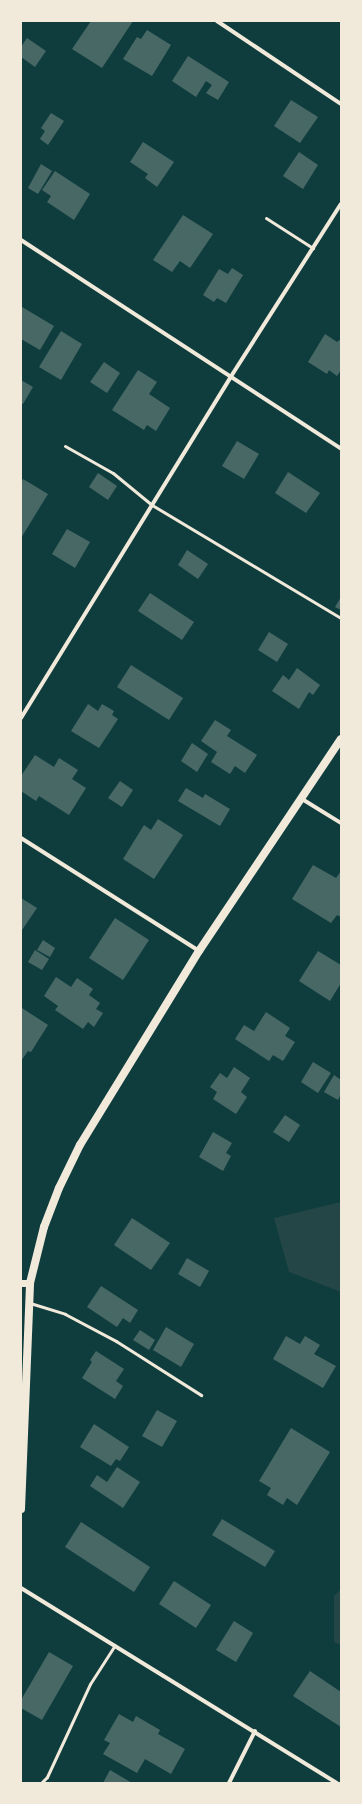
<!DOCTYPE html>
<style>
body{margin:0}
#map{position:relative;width:362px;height:1804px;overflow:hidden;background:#0f3d3e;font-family:"PT Sans Narrow",sans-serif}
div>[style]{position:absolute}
.green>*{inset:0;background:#244646}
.building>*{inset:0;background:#486865}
.service>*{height:3px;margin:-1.5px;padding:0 1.5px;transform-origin:1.5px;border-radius:1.5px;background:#f1e9da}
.minor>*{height:4px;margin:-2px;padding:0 2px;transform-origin:2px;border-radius:2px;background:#f1e9da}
.tertiary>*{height:7px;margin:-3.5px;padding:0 3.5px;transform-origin:3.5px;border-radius:3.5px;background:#f1e9da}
.secondary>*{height:8px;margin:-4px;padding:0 4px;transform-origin:4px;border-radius:4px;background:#f1e9da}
span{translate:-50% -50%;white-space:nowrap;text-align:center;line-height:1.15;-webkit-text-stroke:3px #f1e9da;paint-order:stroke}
.frame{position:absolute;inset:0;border:22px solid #f1e9da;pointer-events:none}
</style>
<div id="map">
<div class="green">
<div style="clip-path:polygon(341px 1202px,341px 1292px,289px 1272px,274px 1218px)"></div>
<div style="clip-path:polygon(341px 1589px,341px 1645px,334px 1642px,334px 1596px)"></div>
</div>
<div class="building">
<div style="clip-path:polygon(91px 21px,133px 21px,102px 68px,72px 49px)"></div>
<div style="clip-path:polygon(147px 30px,171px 45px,152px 76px,123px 59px,137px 37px,141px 39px)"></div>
<div style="clip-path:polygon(27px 38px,46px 51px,35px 67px,21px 57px,21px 47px)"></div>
<div style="clip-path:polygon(188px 56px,229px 82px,218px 100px,206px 93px,212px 85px,206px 81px,196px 97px,172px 81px)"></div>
<div style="clip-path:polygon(291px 100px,318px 117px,300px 143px,274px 126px)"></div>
<div style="clip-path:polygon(51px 113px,64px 121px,48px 145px,40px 139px,45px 131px,41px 128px)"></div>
<div style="clip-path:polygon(143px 142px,174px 162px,157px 187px,145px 178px,148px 174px,130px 162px)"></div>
<div style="clip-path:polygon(299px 152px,318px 165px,303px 189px,283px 176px)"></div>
<div style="clip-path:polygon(41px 164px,52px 171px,38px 194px,28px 188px)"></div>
<div style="clip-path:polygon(55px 171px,90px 194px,74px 220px,47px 202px,51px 196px,42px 190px)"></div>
<div style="clip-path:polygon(183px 215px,213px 234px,190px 268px,180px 261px,172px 272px,153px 260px)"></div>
<div style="clip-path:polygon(232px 268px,243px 275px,226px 303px,217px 298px,214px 302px,203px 295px,219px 269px,228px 274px)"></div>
<div style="clip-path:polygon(22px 307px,54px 326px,40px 350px,21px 339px)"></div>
<div style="clip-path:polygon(61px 331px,82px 344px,61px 380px,39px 367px)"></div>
<div style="clip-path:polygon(325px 334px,337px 342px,341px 339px,341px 370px,337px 376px,329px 370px,327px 374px,308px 362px)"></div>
<div style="clip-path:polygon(104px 362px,120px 373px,107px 393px,90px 382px)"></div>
<div style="clip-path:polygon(138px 370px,157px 382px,149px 394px,170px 408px,156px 431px,147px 425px,144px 430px,112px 410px)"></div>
<div style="clip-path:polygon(21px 380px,33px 387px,23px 404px,21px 403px)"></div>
<div style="clip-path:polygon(237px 441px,259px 454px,244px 479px,222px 466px)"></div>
<div style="clip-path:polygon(288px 472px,320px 493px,306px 513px,275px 493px)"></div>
<div style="clip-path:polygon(98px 473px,117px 486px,108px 500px,89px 487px)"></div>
<div style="clip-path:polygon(23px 479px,48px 494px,21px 538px,21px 483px)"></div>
<div style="clip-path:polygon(67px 529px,90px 542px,75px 568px,52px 554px)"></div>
<div style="clip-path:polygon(187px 550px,208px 564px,198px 579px,178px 565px)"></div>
<div style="clip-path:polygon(150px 593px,194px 622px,182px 640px,138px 611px)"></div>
<div style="clip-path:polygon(341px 597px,341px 610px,335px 607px)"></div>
<div style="clip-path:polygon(269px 632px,288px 644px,277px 662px,258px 650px)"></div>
<div style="clip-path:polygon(131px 665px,183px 698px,169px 720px,117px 687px)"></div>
<div style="clip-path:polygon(297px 668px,320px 685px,313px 695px,309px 692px,299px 709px,272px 691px,283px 675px,289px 680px)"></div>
<div style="clip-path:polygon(88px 704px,98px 711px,102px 704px,114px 711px,112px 715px,118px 719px,99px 748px,71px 731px)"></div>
<div style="clip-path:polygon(215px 720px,231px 730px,227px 736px,257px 755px,245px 773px,235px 766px,230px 774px,211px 762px,217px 752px,201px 741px)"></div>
<div style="clip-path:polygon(192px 743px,208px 754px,197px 772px,181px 761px)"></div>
<div style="clip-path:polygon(35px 755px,54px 767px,59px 758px,78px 770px,72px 779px,86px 788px,69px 815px,39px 796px,36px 801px,21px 791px,21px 776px)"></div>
<div style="clip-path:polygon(120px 781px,133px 790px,122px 807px,108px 798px)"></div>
<div style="clip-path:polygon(186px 788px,203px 798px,205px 794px,230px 809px,220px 826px,178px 801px)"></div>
<div style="clip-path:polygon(158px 819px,183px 835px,154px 879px,123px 859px,144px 825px,151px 830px)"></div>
<div style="clip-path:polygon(313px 865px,336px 878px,341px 871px,341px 917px,337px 915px,331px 923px,292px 899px)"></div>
<div style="clip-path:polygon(21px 898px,37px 908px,22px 930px,21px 929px)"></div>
<div style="clip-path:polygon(115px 918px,149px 940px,123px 980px,89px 958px)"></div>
<div style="clip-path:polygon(43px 940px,55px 948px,50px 957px,37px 950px)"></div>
<div style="clip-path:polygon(35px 950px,49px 959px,42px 970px,28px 962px)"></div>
<div style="clip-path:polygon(318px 951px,341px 965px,341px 983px,330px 1001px,299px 981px)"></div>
<div style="clip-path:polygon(56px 977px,71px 987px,77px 978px,93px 989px,89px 995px,100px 1003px,96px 1009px,103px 1013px,94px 1027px,88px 1022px,83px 1029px,55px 1010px,58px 1006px,44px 996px)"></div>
<div style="clip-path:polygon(22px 1008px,48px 1025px,31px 1052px,28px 1051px,21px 1061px)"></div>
<div style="clip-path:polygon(266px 1012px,290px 1028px,285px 1036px,295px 1042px,283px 1061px,273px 1055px,269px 1061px,235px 1039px,244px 1025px,254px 1031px)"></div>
<div style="clip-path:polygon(313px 1062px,331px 1073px,318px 1093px,301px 1082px)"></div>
<div style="clip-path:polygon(234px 1067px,250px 1078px,241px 1092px,247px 1097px,236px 1114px,213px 1099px,217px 1092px,210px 1087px,220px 1073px,227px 1078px)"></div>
<div style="clip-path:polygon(334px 1075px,341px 1080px,341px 1094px,338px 1100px,324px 1092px)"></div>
<div style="clip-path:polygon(285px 1115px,300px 1125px,289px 1142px,273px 1132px)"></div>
<div style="clip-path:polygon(213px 1132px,232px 1143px,226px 1153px,231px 1156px,223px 1171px,199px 1157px)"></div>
<div style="clip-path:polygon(132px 1218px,170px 1243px,151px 1270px,114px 1245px)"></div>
<div style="clip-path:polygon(187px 1258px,209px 1271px,200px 1287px,178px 1274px)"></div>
<div style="clip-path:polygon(101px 1286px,138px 1310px,130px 1323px,123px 1318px,117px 1327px,87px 1307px)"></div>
<div style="clip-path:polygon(166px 1327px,194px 1344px,181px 1367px,153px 1350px)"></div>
<div style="clip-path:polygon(140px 1330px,155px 1340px,149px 1350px,133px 1340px)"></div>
<div style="clip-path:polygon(286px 1336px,300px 1344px,305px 1336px,320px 1345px,314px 1354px,336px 1366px,323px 1388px,273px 1359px)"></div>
<div style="clip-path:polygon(96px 1351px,124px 1369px,116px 1381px,123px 1386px,115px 1399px,82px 1378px,92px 1362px,90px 1360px)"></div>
<div style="clip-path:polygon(157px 1410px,177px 1421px,162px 1447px,142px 1436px)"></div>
<div style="clip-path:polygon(94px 1424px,129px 1447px,120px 1461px,116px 1459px,111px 1466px,80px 1447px)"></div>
<div style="clip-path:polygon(291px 1428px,330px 1452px,297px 1505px,287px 1498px,283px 1505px,267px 1495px,271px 1488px,259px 1481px)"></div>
<div style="clip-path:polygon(117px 1467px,140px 1482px,123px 1508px,90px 1486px,97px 1475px,107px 1482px)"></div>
<div style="clip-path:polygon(222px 1519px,275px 1551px,265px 1567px,212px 1535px)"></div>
<div style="clip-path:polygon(81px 1522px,150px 1567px,134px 1592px,65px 1547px)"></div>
<div style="clip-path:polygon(174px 1581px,211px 1605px,196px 1628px,159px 1604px)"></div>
<div style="clip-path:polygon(234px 1621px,253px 1633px,236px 1662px,216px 1650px)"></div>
<div style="clip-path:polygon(49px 1652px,73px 1666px,42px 1720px,21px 1708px,21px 1700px)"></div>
<div style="clip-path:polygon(310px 1671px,341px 1692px,341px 1727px,293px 1696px)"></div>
<div style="clip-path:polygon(119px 1714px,133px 1722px,136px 1716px,160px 1730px,158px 1734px,185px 1749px,171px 1774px,145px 1759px,137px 1773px,103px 1754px,110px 1743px,104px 1740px)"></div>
<div style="clip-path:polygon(110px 1770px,132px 1783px,103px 1783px)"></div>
</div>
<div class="service">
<div style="left:266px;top:218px;width:56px;rotate:32.6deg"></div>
<div style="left:65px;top:446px;width:55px;rotate:29.4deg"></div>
<div style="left:113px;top:473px;width:50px;rotate:39.4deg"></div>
<div style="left:152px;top:505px;width:220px;rotate:30.9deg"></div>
<div style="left:30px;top:1303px;width:37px;rotate:17deg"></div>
<div style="left:65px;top:1314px;width:58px;rotate:27.9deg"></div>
<div style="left:116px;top:1341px;width:101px;rotate:32.4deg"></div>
<div style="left:41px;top:1783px;width:8px;rotate:-45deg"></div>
<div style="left:47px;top:1777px;width:102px;rotate:-65.2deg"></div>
<div style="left:90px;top:1684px;width:46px;rotate:-57.3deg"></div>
</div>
<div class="minor">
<div style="left:217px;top:21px;width:149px;rotate:33.8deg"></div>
<div style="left:21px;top:240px;width:382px;rotate:33.1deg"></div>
<div style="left:21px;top:718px;width:399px;rotate:-58.4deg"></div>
<div style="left:230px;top:378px;width:206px;rotate:-57.5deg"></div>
<div style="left:302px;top:799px;width:46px;rotate:31.6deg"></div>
<div style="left:21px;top:838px;width:211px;rotate:32.4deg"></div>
<div style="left:21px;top:1588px;width:371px;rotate:31.7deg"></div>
<div style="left:229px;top:1783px;width:58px;rotate:-63.4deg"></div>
</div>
<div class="tertiary">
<div style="left:21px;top:1283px;width:9px"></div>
</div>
<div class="secondary">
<div style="left:21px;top:1509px;width:226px;rotate:-87.7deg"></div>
<div style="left:30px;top:1283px;width:58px;rotate:-76deg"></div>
<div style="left:44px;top:1227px;width:42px;rotate:-69deg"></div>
<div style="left:59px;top:1188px;width:48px;rotate:-64deg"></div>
<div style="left:80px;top:1145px;width:228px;rotate:-58.5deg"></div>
<div style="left:199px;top:951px;width:255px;rotate:-56.2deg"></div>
</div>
<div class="frame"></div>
</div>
